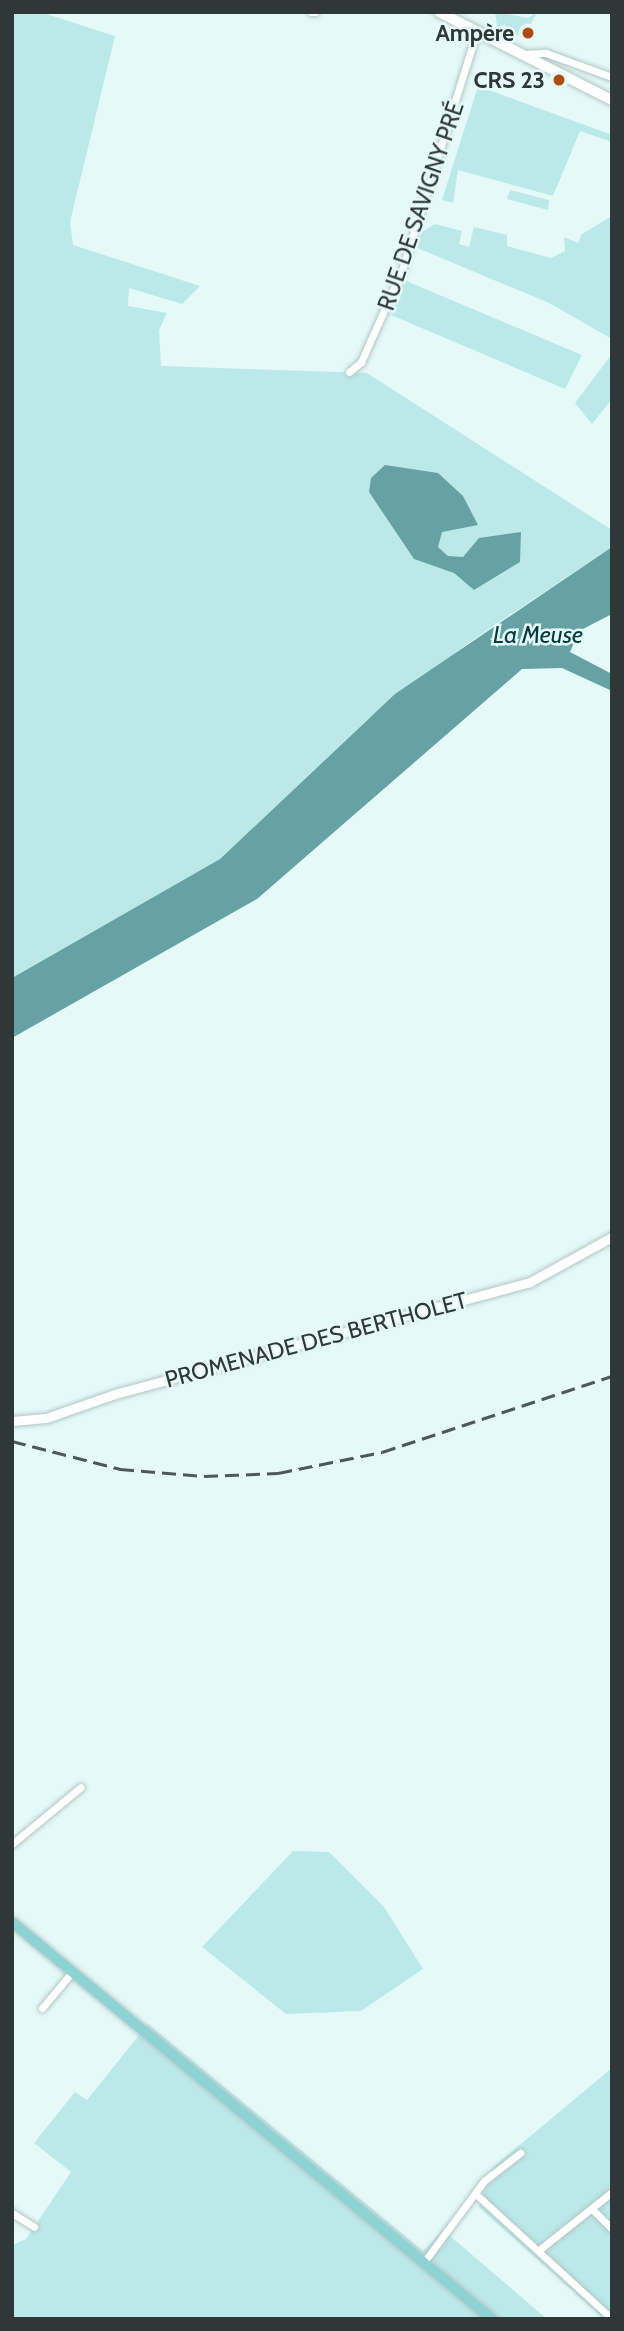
<!DOCTYPE html>
<meta charset="utf-8">
<style>
body{margin:0}
#map{position:relative;width:624px;height:2331px;overflow:hidden;background:#e5f9f9;font-family:Cabin,sans-serif}
div>[style]{position:absolute}
.green>*{inset:0;background:#bbe9e9}
.water>*{inset:0;background:#66a2a3}
.roads{filter:drop-shadow(0 0 2px #b3c6c6) drop-shadow(0 0 2px #b3c6c6)}
.minor>*{height:7px;margin:-3.5px;padding:0 3.5px;transform-origin:3.5px;border-radius:3.5px;background:#fff}
.tertiary>*{height:9px;margin:-4.5px;padding:0 4.5px;transform-origin:4.5px;border-radius:4.5px;background:#fff}
.secondary>*{height:10px;margin:-5px;padding:0 5px;transform-origin:5px;border-radius:5px;background:#fff}
.primary>*{height:10px;margin:-5px;padding:0 5px;transform-origin:5px;border-radius:5px;background:#8ed3d4}
.rail>*{height:2.5px;margin-top:-1.25px;transform-origin:0;background:repeating-linear-gradient(90deg,#4e5858 0 14px,transparent 0 21px)}
.dots>*{width:19px;height:19px;translate:-50% -50%;box-sizing:border-box;border:4px solid #e5f9f9;border-radius:50%}
span{translate:-50% -50%;white-space:nowrap;text-align:center;line-height:1.15;-webkit-text-stroke:5px #e5f9f9;paint-order:stroke}
.poi-label{font-size:23px;color:#2f3737;font-weight:700}
.right{translate:-100% -50%;text-align:right}
.street-label{font-size:23px;color:#2f3737}
.water-label{font-size:24px;color:#003a3b;font-style:italic}
.frame{position:absolute;inset:0;border:14px solid #2f3737;pointer-events:none}
</style>
<div id="map">
<div class="green">
<div style="clip-path:polygon(12px 12px,40px 12px,115px 36px,70px 222px,73px 245px,200px 286px,182px 304px,129px 288px,128px 306px,167px 313px,159px 330px,161px 366px,367px 373px,612px 530px,612px 538px,609px 549px,474px 639px,369px 718px,220px 859px,12px 978px)"></div>
<div style="clip-path:polygon(495px 12px,528px 18px,537px 12px,524px 38px,497px 26px)"></div>
<div style="clip-path:polygon(478px 86px,612px 135px,612px 142px,580px 131px,553px 196px,458px 170px,453px 203px,442px 200px)"></div>
<div style="clip-path:polygon(510px 190px,549px 200px,548px 210px,507px 199px)"></div>
<div style="clip-path:polygon(612px 216px,612px 339px,549px 303px,415px 247px,422px 232px,435px 224px,462px 231px,459px 244px,469px 247px,474px 227px,507px 235px,507px 246px,551px 258px,565px 251px,564px 237px,578px 243px,582px 234px)"></div>
<div style="clip-path:polygon(404px 280px,582px 355px,565px 389px,391px 315px)"></div>
<div style="clip-path:polygon(612px 354px,612px 399px,592px 424px,575px 403px)"></div>
<div style="clip-path:polygon(293px 1851px,329px 1852px,384px 1907px,423px 1969px,361px 2011px,286px 2014px,202px 1947px)"></div>
<div style="clip-path:polygon(148px 2024px,423px 2251px,443px 2230px,547px 2319px,12px 2319px,12px 2245px,26px 2239px,71px 2172px,34px 2143px,75px 2092px,87px 2100px)"></div>
<div style="clip-path:polygon(612px 2068px,612px 2319px,604px 2319px,479px 2207px,492px 2168px)"></div>
</div>
<div class="water">
<div style="clip-path:polygon(385px 465px,438px 473px,463px 496px,478px 525px,442px 532px,438px 547px,448px 556px,463px 557px,479px 538px,521px 532px,520px 562px,474px 590px,454px 573px,414px 559px,369px 492px,371px 478px)"></div>
<div style="clip-path:polygon(612px 547px,612px 614px,579px 631px,570px 652px,612px 674px,612px 691px,562px 668px,522px 669px,257px 899px,12px 1038px,12px 978px,220px 859px,395px 694px)"></div>
</div>
<div class="roads">
<div class="minor">
<div style="left:311px;top:12px;width:4px"></div>
<div style="left:524px;top:54px;width:22px;rotate:-3deg"></div>
<div style="left:546px;top:53px;width:70px;rotate:20deg"></div>
<div style="left:349px;top:372px;width:16px;rotate:-40deg"></div>
<div style="left:361px;top:362px;width:101px;rotate:-66deg"></div>
<div style="left:402px;top:270px;width:250px;rotate:-72.6deg"></div>
<div style="left:12px;top:1844px;width:89px;rotate:-39.6deg"></div>
<div style="left:42px;top:2008px;width:47px;rotate:-50.2deg"></div>
<div style="left:478px;top:2196px;width:182px;rotate:42.5deg"></div>
<div style="left:592px;top:2209px;width:28px;rotate:45deg"></div>
<div style="left:12px;top:2213px;width:26px;rotate:32deg"></div>
<div style="left:539px;top:2250px;width:93px;rotate:-38.5deg"></div>
<div style="left:424px;top:2262px;width:101px;rotate:-53.5deg"></div>
<div style="left:484px;top:2181px;width:46px;rotate:-37.9deg"></div>
</div>
<div class="tertiary">
<div style="left:12px;top:1421px;width:34px;rotate:-5deg"></div>
<div style="left:46px;top:1418px;width:73px;rotate:-19.2deg"></div>
<div style="left:115px;top:1394px;width:430px;rotate:-15.1deg"></div>
<div style="left:530px;top:1282px;width:94px;rotate:-28.8deg"></div>
</div>
<div class="secondary">
<div style="left:439px;top:12px;width:194px;rotate:27deg"></div>
</div>
<div class="primary">
<div style="left:12px;top:1922px;width:623px;rotate:39.59deg"></div>
</div>
</div>
<div class="rail">
<div style="left:12px;top:1441px;width:112px;rotate:14.5deg"></div>
<div style="left:120px;top:1469px;width:84px;rotate:4.8deg"></div>
<div style="left:204px;top:1476px;width:74px;rotate:-2.3deg"></div>
<div style="left:278px;top:1473px;width:106px;rotate:-11.4deg"></div>
<div style="left:382px;top:1452px;width:242px;rotate:-18.3deg"></div>
</div>
<div class="dots">
<div style="left:528px;top:33px;background:#ad4c0c"></div>
<div style="left:559px;top:80px;background:#ad4c0c"></div>
</div>
<div class="poi-label">
<span class="right" style="left:514px;top:33px">Ampère</span>
<span class="right" style="left:545px;top:80px">CRS 23</span>
</div>
<div class="street-label">
<span style="left:421px;top:206px;rotate:-71deg">RUE DE SAVIGNY PRÉ</span>
<span style="left:316px;top:1340px;rotate:-15deg">PROMENADE DES BERTHOLET</span>
</div>
<div class="water-label">
<span style="left:538px;top:635px">La Meuse</span>
</div>
<div class="frame"></div>
</div>
